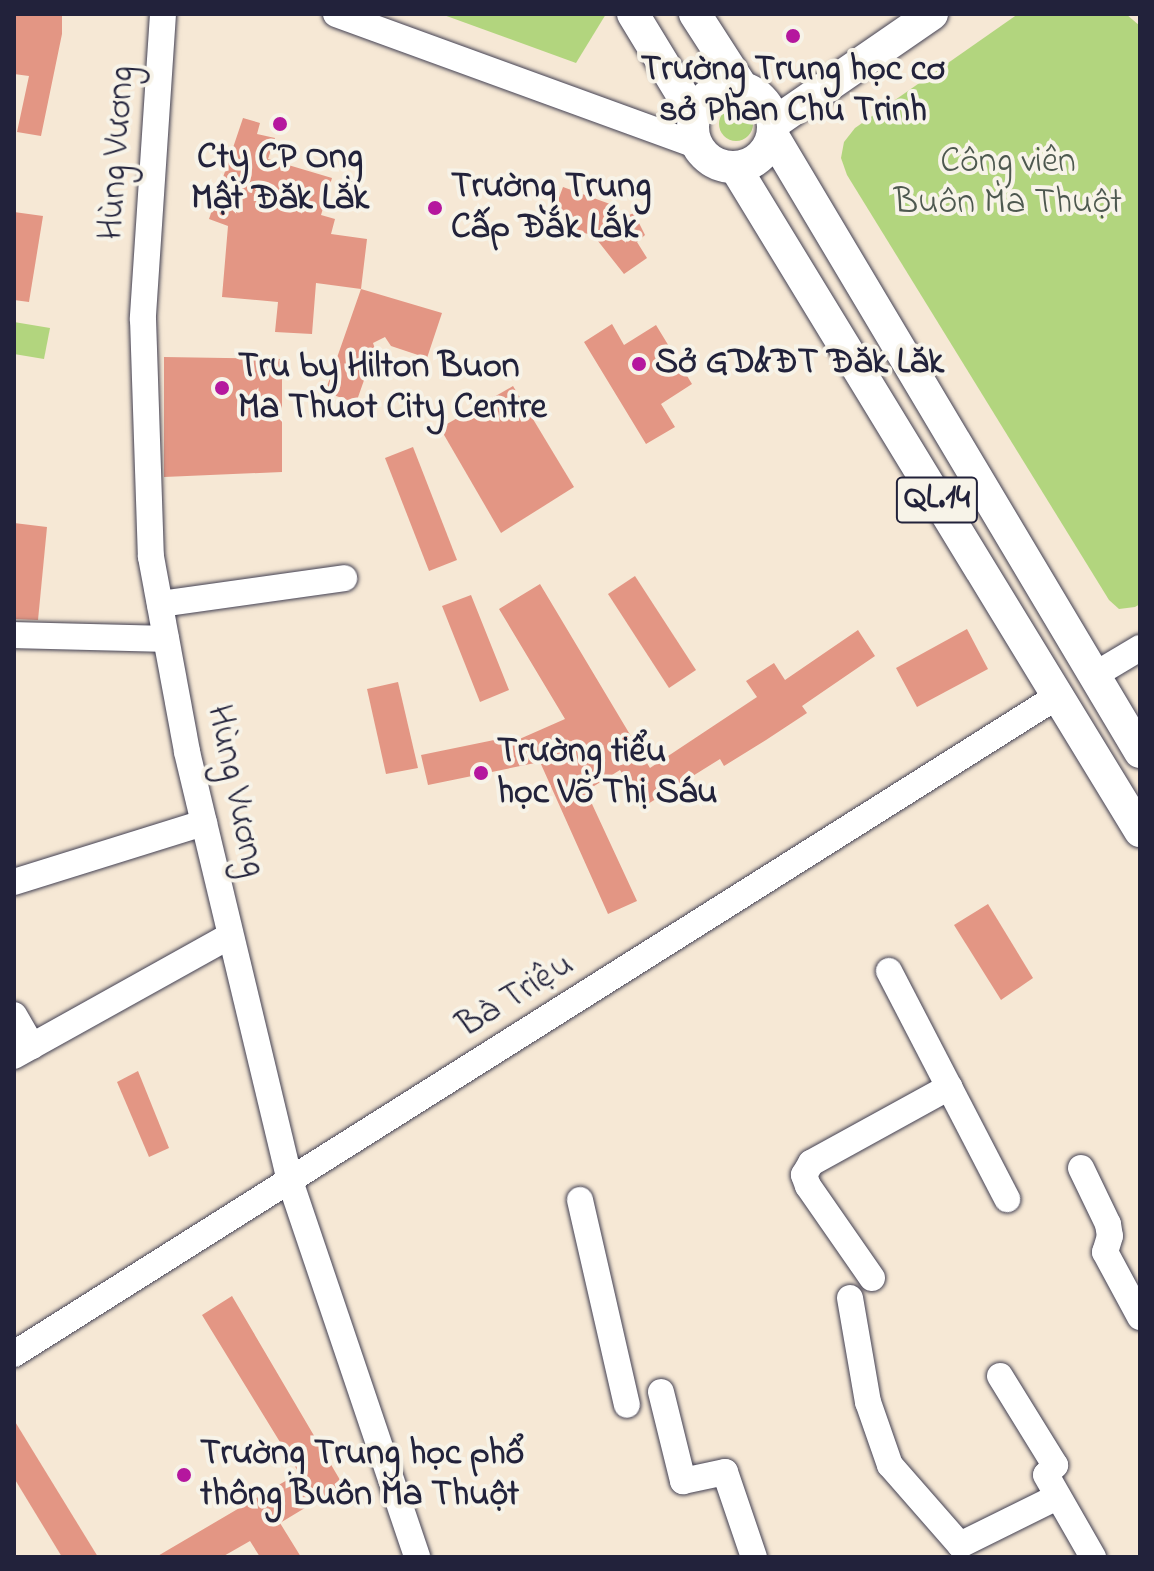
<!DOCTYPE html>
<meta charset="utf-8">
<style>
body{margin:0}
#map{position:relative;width:1154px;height:1571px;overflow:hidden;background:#f6e8d5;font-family:"Indie Flower",sans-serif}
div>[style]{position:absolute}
.green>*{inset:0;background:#b2d57e}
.round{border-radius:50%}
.building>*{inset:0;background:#e39684}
.roads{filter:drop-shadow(0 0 2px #424052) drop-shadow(0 0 2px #424052)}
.minor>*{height:26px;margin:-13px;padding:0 13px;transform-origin:13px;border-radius:13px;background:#fff}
.major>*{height:32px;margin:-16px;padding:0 16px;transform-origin:16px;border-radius:16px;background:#fff}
.major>.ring{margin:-16px;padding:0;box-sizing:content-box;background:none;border:32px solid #fff;border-radius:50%}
.dots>*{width:22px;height:22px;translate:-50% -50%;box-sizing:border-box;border:4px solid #f7f3e8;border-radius:50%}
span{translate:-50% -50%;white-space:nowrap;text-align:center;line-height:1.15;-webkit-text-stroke:8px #f7f3e8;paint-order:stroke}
.shield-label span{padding:2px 6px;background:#f7f3e8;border:2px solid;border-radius:6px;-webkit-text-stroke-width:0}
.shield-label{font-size:34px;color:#22223b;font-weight:700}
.poi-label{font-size:36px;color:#22223b;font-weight:700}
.left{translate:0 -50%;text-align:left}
.street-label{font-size:36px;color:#22223b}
.park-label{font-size:36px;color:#4d584f}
.frame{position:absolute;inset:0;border:16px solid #22223b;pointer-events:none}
</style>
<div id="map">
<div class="green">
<div style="clip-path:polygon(441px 14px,606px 14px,576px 63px)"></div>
<div style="clip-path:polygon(1018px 14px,1126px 14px,1140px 26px,1140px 604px,1135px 607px,1119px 609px,1109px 600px,847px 175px,841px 158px,844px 142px,855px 128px)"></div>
<div class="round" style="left:719px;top:107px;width:34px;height:34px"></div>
<div style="clip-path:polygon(14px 322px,50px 328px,44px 359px,14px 354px)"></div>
</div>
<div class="building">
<div style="clip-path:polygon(14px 14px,62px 14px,62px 34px,41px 136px,17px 132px,29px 76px,14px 74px)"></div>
<div style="clip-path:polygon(243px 118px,260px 123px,257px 134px,275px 138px,268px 159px,332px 178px,321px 215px,335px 219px,331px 234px,367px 239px,361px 289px,442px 313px,427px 358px,391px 346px,385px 337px,373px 343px,375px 349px,356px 403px,325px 392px,361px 289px,316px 283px,312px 334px,275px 332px,278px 302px,222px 297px,228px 226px,209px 219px)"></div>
<div style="clip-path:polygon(563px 187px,610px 204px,621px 218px,634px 213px,645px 235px,637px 242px,647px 258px,624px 274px,594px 236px,550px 222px)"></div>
<div style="clip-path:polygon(14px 212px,43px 216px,29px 302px,14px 300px)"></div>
<div style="clip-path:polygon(612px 324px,624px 345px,656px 325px,692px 384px,661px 404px,675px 427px,646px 444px,584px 342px)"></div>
<div style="clip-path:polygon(164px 357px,282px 359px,282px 472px,164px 477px)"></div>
<div style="clip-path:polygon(513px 386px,574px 487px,501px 533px,440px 428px)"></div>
<div style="clip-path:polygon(413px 447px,457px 560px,429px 571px,385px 458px)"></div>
<div style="clip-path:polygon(14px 523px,47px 527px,38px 620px,14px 619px)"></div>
<div style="clip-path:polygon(635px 576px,696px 670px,669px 688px,608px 594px)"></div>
<div style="clip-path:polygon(540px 584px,650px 768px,757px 697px,746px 681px,774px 663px,785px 680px,858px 630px,875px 656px,802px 706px,807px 713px,766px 740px,724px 766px,720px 759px,643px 807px,620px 770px,586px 791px,637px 901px,608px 914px,540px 762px,428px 785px,421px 755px,514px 736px,515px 741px,565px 719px,499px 609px)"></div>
<div style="clip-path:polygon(471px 595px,509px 690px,480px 702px,442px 606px)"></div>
<div style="clip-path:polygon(967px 629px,988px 669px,917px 707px,896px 668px)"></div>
<div style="clip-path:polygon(398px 682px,418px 768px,386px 774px,367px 689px)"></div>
<div style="clip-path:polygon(988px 904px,1033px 978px,1001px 1000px,954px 925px)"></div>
<div style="clip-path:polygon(138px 1071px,169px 1148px,149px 1157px,117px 1082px)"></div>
<div style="clip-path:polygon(232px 1296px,343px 1485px,280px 1523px,301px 1557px,260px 1557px,250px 1541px,222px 1557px,156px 1557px,299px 1473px,202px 1315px)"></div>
<div style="clip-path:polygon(14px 1420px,98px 1557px,62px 1557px,14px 1478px)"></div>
</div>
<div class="roads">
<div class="minor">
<div style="left:163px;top:14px;width:306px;rotate:93.8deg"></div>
<div style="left:143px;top:319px;width:238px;rotate:88.1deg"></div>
<div style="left:151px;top:557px;width:198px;rotate:79.5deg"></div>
<div style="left:187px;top:752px;width:441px;rotate:76.5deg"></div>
<div style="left:290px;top:1181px;width:397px;rotate:71.3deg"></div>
<div style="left:336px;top:14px;width:385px;rotate:20deg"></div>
<div style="left:160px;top:604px;width:186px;rotate:-8deg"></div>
<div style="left:14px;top:635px;width:152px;rotate:1.5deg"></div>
<div style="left:1093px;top:676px;width:55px;rotate:-30.8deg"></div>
<div style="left:14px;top:882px;width:199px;rotate:-17.3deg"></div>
<div style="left:889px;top:971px;width:257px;rotate:62.6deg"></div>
<div style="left:14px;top:1015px;width:36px;rotate:60deg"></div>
<div style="left:14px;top:1056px;width:247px;rotate:-29.1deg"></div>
<div style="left:1081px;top:1168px;width:62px;rotate:64.3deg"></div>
<div style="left:1108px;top:1224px;width:12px;rotate:81deg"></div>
<div style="left:1110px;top:1236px;width:17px;rotate:107deg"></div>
<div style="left:1105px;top:1252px;width:74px;rotate:61.7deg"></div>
<div style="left:580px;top:1200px;width:210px;rotate:77.1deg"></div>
<div style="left:872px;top:1278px;width:112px;rotate:-124.8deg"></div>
<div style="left:808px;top:1186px;width:12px;rotate:-110deg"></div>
<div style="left:804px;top:1175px;width:14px;rotate:-60deg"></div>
<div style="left:811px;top:1163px;width:158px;rotate:-28.8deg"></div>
<div style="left:850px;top:1298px;width:106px;rotate:80.2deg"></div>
<div style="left:868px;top:1402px;width:67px;rotate:70.8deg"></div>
<div style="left:890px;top:1465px;width:106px;rotate:48.8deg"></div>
<div style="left:960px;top:1545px;width:108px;rotate:-26.3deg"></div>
<div style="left:14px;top:1354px;width:1232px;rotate:-32.23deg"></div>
<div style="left:1000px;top:1376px;width:105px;rotate:58.3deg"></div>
<div style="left:1055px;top:1465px;width:13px;rotate:132deg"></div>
<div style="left:1046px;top:1475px;width:95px;rotate:60.2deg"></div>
<div style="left:661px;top:1392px;width:92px;rotate:76.1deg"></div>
<div style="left:683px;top:1481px;width:43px;rotate:-12.1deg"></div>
<div style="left:725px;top:1472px;width:90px;rotate:71.2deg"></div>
</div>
<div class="major">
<div style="left:633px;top:14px;width:119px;rotate:58.7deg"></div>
<div style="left:695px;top:14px;width:87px;rotate:57.2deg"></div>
<div class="ring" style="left:693px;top:87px;width:48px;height:48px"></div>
<div style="left:774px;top:123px;width:192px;rotate:-34.6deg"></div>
<div style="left:773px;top:136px;width:717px;rotate:59.21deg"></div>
<div style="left:735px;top:167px;width:778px;rotate:58.62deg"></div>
</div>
</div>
<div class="dots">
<div style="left:793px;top:36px;background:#b5179e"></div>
<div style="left:280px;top:124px;background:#b5179e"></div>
<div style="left:435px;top:208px;background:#b5179e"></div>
<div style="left:639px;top:364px;background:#b5179e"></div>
<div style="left:222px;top:388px;background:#b5179e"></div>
<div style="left:481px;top:773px;background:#b5179e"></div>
<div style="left:184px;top:1475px;background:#b5179e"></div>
</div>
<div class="shield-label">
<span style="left:937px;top:500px">QL.14</span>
</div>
<div class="poi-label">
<span style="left:793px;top:91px">Trường Trung học cơ<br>sở Phan Chu Trinh</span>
<span style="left:280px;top:179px">Cty CP Ong<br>Mật Đăk Lăk</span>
<span class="left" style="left:451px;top:208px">Trường Trung<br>Cấp Đắk Lắk</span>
<span class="left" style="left:655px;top:364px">Sở GD&amp;ĐT Đăk Lăk</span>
<span class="left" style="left:238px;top:388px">Tru by Hilton Buon<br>Ma Thuot City Centre</span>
<span class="left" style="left:497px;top:773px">Trường tiểu<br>học Võ Thị Sáu</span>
<span class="left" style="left:200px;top:1475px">Trường Trung học phổ<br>thông Buôn Ma Thuột</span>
</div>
<div class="street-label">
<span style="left:118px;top:153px;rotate:-86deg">Hùng Vương</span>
<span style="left:235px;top:791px;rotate:78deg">Hùng Vương</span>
<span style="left:516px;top:996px;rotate:-32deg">Bà Triệu</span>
</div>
<div class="park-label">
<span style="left:1008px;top:183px">Công viên<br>Buôn Ma Thuột</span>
</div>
<div class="frame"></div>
</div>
